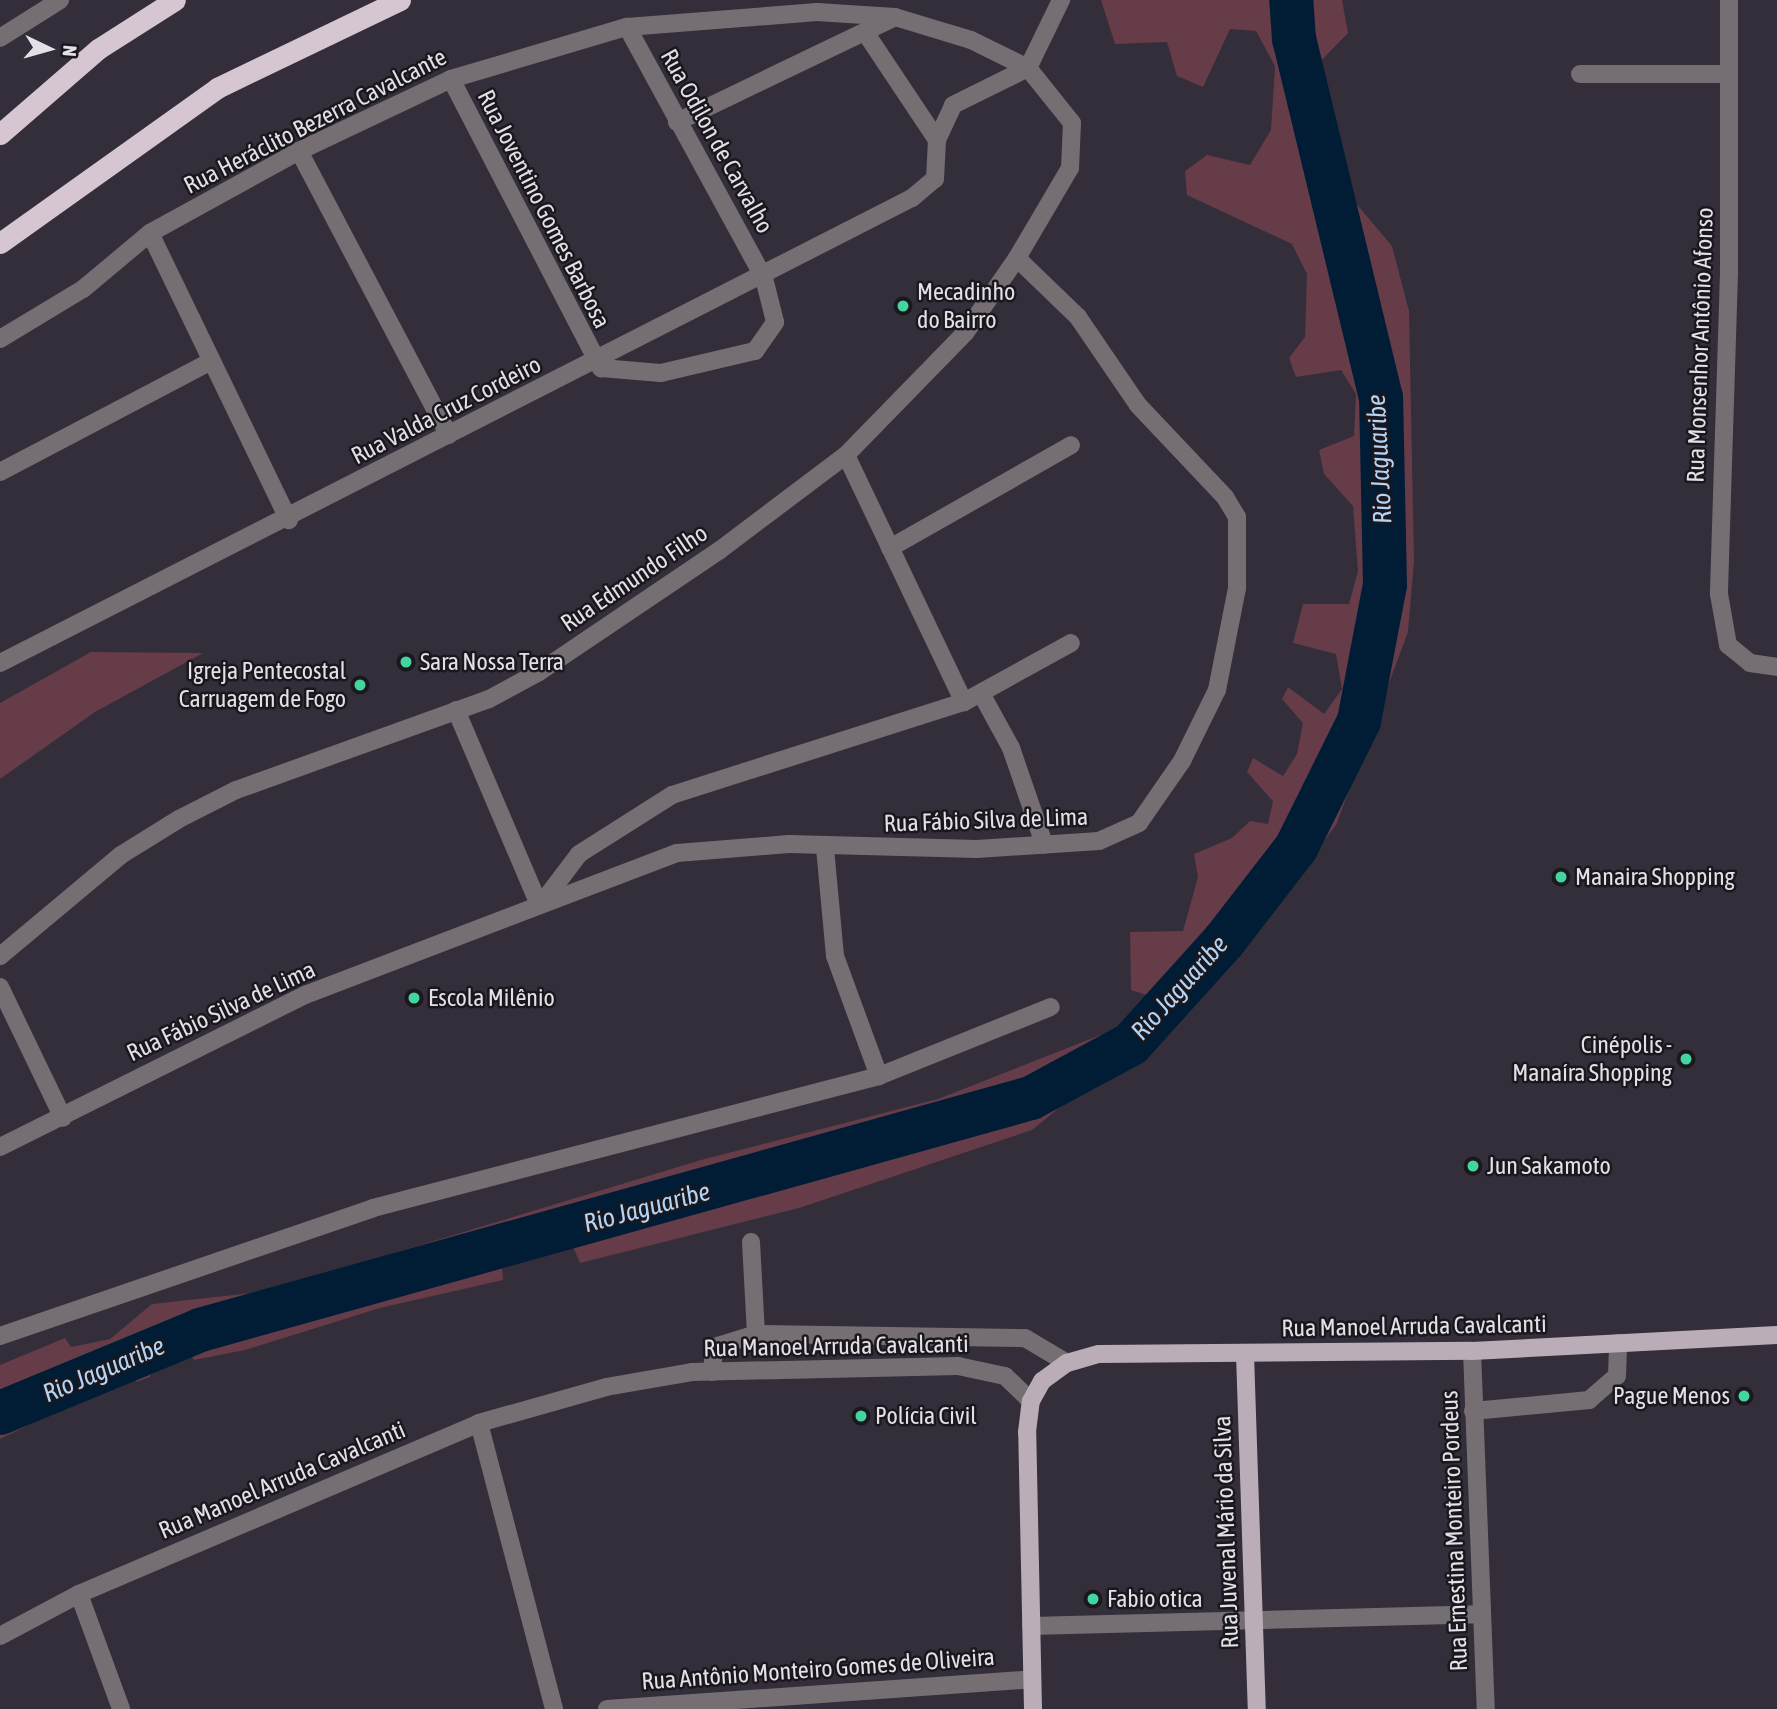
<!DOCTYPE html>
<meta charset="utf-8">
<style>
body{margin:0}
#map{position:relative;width:1777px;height:1709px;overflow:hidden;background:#332e3a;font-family:"Asap Condensed",sans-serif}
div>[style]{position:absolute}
.green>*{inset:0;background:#653c48}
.river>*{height:44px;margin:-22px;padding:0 22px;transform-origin:22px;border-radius:22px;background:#011d36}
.minor>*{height:18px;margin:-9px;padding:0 9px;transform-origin:9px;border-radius:9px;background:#756f74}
.major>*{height:18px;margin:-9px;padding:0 9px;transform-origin:9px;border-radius:9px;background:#baadb7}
.highway>*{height:21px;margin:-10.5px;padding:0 10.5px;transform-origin:10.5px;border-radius:10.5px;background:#d5c6d2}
.dots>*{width:19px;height:19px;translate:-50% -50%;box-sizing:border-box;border:4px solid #1a171d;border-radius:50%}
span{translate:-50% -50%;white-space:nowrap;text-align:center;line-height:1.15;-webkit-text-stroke:5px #1a171d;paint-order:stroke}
.street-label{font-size:24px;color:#e3e0e8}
.poi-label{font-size:24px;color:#e3e0e8}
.left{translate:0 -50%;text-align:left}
.right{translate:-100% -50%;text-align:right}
.water-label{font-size:26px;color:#b1d4f8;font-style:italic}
.north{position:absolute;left:14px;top:14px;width:70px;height:70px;-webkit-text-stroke:5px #1a171d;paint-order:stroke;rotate:95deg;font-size:19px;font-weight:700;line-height:28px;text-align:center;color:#e3e0e8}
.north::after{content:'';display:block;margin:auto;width:24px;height:32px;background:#e3e0e8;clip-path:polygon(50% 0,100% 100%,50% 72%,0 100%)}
</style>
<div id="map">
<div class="green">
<div style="clip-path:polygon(1101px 0,1342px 0,1348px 33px,1310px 72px,1337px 181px,1392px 246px,1409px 311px,1414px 561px,1408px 632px,1336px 825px,1222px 975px,1032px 1130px,799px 1208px,580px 1263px,573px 1247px,502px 1264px,503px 1280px,380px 1308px,245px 1350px,194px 1360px,187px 1350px,154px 1357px,150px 1377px,136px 1382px,131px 1375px,0 1439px,0 1365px,65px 1338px,71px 1347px,110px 1339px,152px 1304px,269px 1291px,701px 1160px,938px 1099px,1121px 1027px,1156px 998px,1131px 990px,1130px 932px,1183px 931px,1198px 877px,1194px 854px,1232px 838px,1250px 821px,1268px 824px,1273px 801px,1247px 772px,1253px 758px,1283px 776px,1297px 754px,1303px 723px,1282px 699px,1288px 687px,1324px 714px,1342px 689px,1336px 654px,1293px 643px,1303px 604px,1349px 604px,1358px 571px,1353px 506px,1324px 474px,1319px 450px,1354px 436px,1356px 394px,1341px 370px,1296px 377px,1289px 358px,1305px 337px,1307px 274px,1292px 244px,1187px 195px,1185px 171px,1207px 155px,1250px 165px,1271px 130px,1275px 66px,1256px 31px,1230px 29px,1203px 87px,1177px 76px,1167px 42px,1115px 44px)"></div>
<div style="clip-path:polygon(91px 652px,203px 653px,95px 712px,0 779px,0 703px)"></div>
</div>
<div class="river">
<div style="left:0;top:1413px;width:217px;rotate:-22.5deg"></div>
<div style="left:200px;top:1330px;width:863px;rotate:-15.6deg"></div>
<div style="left:1031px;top:1098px;width:114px;rotate:-28.4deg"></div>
<div style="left:1131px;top:1044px;width:139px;rotate:-47.9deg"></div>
<div style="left:1224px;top:941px;width:118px;rotate:-52.3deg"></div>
<div style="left:1296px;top:848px;width:142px;rotate:-63.6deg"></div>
<div style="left:1359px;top:721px;width:138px;rotate:-79.2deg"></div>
<div style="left:1385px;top:585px;width:187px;rotate:-91.2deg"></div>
<div style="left:1381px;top:398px;width:369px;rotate:-103.6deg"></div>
<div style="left:1294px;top:39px;width:39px;rotate:-94deg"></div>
</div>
<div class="minor">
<div style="left:1729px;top:0;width:273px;rotate:90deg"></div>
<div style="left:1729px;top:273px;width:321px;rotate:91.8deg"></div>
<div style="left:1719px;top:594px;width:52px;rotate:80deg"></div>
<div style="left:1728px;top:645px;width:28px;rotate:39deg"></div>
<div style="left:1750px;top:663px;width:27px;rotate:8deg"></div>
<div style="left:865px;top:32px;width:130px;rotate:56.3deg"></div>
<div style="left:0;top:38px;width:71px;rotate:-32.3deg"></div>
<div style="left:1028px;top:68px;width:76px;rotate:-64.1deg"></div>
<div style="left:1580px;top:74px;width:149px"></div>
<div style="left:451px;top:79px;width:326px;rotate:62.6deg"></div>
<div style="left:601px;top:368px;width:60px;rotate:4.8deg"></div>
<div style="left:661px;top:373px;width:97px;rotate:-13.2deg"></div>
<div style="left:755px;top:351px;width:35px;rotate:-55deg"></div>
<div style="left:775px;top:322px;width:45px;rotate:-104deg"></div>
<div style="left:764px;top:278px;width:286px;rotate:-118.6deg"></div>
<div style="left:677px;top:122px;width:242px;rotate:-25.7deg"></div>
<div style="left:299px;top:151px;width:321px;rotate:62.2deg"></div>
<div style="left:150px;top:233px;width:319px;rotate:64.2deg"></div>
<div style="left:0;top:339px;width:97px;rotate:-31.1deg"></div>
<div style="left:83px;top:289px;width:87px;rotate:-39.9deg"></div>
<div style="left:150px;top:233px;width:170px;rotate:-28.8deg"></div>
<div style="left:299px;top:151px;width:168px;rotate:-25.3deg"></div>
<div style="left:451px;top:79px;width:184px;rotate:-16.5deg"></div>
<div style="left:627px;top:27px;width:191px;rotate:-4.5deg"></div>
<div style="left:817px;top:12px;width:78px;rotate:3.7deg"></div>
<div style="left:895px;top:17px;width:79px;rotate:16.8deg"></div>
<div style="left:971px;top:40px;width:64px;rotate:26.2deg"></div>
<div style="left:1028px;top:68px;width:70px;rotate:51.3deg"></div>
<div style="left:1072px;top:123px;width:45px;rotate:92.5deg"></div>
<div style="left:1070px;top:168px;width:104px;rotate:120.5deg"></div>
<div style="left:1017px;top:258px;width:91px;rotate:124.7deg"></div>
<div style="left:965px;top:333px;width:170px;rotate:134.3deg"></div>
<div style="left:846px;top:455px;width:158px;rotate:143deg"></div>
<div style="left:720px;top:550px;width:218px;rotate:146deg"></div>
<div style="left:539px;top:672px;width:57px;rotate:151.6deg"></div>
<div style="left:489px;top:699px;width:269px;rotate:160.2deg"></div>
<div style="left:236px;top:790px;width:64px;rotate:153deg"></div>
<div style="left:179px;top:819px;width:68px;rotate:148.2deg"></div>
<div style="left:121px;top:855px;width:158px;rotate:140.1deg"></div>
<div style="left:846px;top:455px;width:274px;rotate:64.5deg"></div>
<div style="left:0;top:472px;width:238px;rotate:-27.7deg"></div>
<div style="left:890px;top:548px;width:208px;rotate:-29.6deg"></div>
<div style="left:0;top:663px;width:1024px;rotate:-27.02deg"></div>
<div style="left:912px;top:198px;width:30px;rotate:-40deg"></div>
<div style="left:935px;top:179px;width:39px;rotate:-87deg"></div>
<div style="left:937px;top:140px;width:38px;rotate:-65deg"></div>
<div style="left:953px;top:105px;width:84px;rotate:-26.3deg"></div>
<div style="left:982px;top:695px;width:60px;rotate:61.3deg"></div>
<div style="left:1011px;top:748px;width:102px;rotate:71deg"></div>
<div style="left:456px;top:710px;width:209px;rotate:66.9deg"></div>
<div style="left:825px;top:848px;width:108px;rotate:84.7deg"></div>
<div style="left:835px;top:956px;width:128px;rotate:69.9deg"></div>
<div style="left:545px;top:899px;width:56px;rotate:-52.9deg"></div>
<div style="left:579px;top:854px;width:110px;rotate:-32.4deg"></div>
<div style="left:672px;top:795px;width:306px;rotate:-17.7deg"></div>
<div style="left:964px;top:702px;width:122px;rotate:-28.9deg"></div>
<div style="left:0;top:987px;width:145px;rotate:64.3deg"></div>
<div style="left:0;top:1147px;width:341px;rotate:-26.5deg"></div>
<div style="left:305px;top:995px;width:398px;rotate:-20.9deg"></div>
<div style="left:677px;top:853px;width:112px;rotate:-4.6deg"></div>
<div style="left:789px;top:844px;width:188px;rotate:1.5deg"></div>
<div style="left:977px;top:849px;width:122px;rotate:-3.8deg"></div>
<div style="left:1099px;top:841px;width:44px;rotate:-24.2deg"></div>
<div style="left:1139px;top:823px;width:75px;rotate:-55.3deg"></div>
<div style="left:1182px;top:761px;width:79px;rotate:-63.8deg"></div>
<div style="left:1217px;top:690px;width:104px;rotate:-78.9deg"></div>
<div style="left:1237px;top:588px;width:71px;rotate:-90deg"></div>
<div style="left:1237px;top:517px;width:23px;rotate:-121deg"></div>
<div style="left:1225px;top:497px;width:127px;rotate:-133.4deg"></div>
<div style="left:1138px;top:405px;width:107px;rotate:-124.3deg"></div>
<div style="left:1078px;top:317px;width:85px;rotate:-136deg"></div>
<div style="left:751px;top:1242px;width:92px;rotate:86.9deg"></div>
<div style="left:0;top:1336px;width:394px;rotate:-18.9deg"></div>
<div style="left:373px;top:1208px;width:523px;rotate:-14.62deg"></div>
<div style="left:879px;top:1076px;width:185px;rotate:-21.9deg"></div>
<div style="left:1472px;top:1351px;width:358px;rotate:87.8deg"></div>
<div style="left:712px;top:1372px;width:25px;rotate:-85deg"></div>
<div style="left:714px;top:1347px;width:44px;rotate:-17.2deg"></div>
<div style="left:756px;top:1334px;width:269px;rotate:0.9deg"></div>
<div style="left:1025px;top:1338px;width:49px;rotate:30.8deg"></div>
<div style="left:1473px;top:1411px;width:117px;rotate:-5.4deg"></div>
<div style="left:1589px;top:1400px;width:37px;rotate:-41deg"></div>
<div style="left:1617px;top:1376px;width:33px;rotate:-88deg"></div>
<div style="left:479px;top:1423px;width:296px;rotate:75.3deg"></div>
<div style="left:79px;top:1594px;width:122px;rotate:69.9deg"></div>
<div style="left:1031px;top:1626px;width:449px;rotate:-1.5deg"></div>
<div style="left:0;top:1636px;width:89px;rotate:-28deg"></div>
<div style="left:79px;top:1594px;width:435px;rotate:-23.1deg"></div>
<div style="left:479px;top:1423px;width:132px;rotate:-15.8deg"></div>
<div style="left:606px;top:1387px;width:87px;rotate:-9.9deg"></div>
<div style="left:692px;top:1372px;width:266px;rotate:-1.3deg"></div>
<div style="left:958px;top:1366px;width:48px;rotate:12deg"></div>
<div style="left:1005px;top:1376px;width:36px;rotate:44deg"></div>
<div style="left:607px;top:1709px;width:426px;rotate:-4deg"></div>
</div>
<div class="major">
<div style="left:1245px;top:1354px;width:355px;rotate:88.1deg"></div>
<div style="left:1033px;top:1709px;width:277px;rotate:-91.2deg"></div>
<div style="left:1027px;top:1432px;width:31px;rotate:-83deg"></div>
<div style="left:1031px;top:1401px;width:23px;rotate:-61deg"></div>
<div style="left:1042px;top:1381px;width:31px;rotate:-36deg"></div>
<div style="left:1067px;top:1363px;width:33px;rotate:-16deg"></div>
<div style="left:1099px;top:1354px;width:373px;rotate:-0.5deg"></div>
<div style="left:1472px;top:1351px;width:305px;rotate:-3deg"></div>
</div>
<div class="highway">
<div style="left:0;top:134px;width:130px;rotate:-40.9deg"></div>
<div style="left:98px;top:49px;width:91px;rotate:-32.5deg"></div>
<div style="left:0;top:243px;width:267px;rotate:-35.5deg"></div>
<div style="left:217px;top:88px;width:203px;rotate:-25.7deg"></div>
</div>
<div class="dots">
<div style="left:903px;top:306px;background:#43d4a0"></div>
<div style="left:406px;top:662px;background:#43d4a0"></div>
<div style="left:360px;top:685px;background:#43d4a0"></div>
<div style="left:1561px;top:877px;background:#43d4a0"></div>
<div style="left:414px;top:998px;background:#43d4a0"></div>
<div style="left:1686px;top:1059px;background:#43d4a0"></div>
<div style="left:1473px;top:1166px;background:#43d4a0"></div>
<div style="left:1744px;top:1396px;background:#43d4a0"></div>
<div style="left:861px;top:1416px;background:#43d4a0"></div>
<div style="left:1093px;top:1599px;background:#43d4a0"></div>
</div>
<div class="street-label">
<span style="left:315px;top:121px;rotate:-27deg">Rua Heráclito Bezerra Cavalcante</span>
<span style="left:717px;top:141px;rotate:61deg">Rua Odilon de Carvalho</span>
<span style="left:544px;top:209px;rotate:63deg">Rua Joventino Gomes Barbosa</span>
<span style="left:1700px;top:345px;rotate:-88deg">Rua Monsenhor Antônio Afonso</span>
<span style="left:446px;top:410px;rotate:-27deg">Rua Valda Cruz Cordeiro</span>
<span style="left:634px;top:578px;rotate:-34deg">Rua Edmundo Filho</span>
<span style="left:986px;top:820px;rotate:-2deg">Rua Fábio Silva de Lima</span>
<span style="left:221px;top:1011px;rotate:-25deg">Rua Fábio Silva de Lima</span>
<span style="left:1414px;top:1326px;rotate:-1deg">Rua Manoel Arruda Cavalcanti</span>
<span style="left:836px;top:1346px;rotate:-1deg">Rua Manoel Arruda Cavalcanti</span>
<span style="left:282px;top:1480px;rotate:-23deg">Rua Manoel Arruda Cavalcanti</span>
<span style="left:1454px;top:1531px;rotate:-92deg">Rua Ernestina Monteiro Pordeus</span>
<span style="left:1226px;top:1532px;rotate:-92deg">Rua Juvenal Mário da Silva</span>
<span style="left:818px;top:1669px;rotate:-4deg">Rua Antônio Monteiro Gomes de Oliveira</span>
</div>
<div class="poi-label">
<span class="left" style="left:917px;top:306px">Mecadinho<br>do Bairro</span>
<span class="left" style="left:420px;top:662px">Sara Nossa Terra</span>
<span class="right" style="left:346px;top:685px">Igreja Pentecostal<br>Carruagem de Fogo</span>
<span class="left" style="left:1575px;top:877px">Manaira Shopping</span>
<span class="left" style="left:428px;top:998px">Escola Milênio</span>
<span class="right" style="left:1672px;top:1059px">Cinépolis -<br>Manaíra Shopping</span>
<span class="left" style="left:1487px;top:1166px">Jun Sakamoto</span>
<span class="right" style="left:1730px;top:1396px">Pague Menos</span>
<span class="left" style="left:875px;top:1416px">Polícia Civil</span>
<span class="left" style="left:1107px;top:1599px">Fabio otica</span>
</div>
<div class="water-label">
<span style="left:1380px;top:459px;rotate:-93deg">Rio Jaguaribe</span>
<span style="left:1180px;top:988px;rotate:-48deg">Rio Jaguaribe</span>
<span style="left:647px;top:1208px;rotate:-15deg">Rio Jaguaribe</span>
<span style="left:104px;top:1370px;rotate:-23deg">Rio Jaguaribe</span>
</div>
<div class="north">N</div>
</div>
